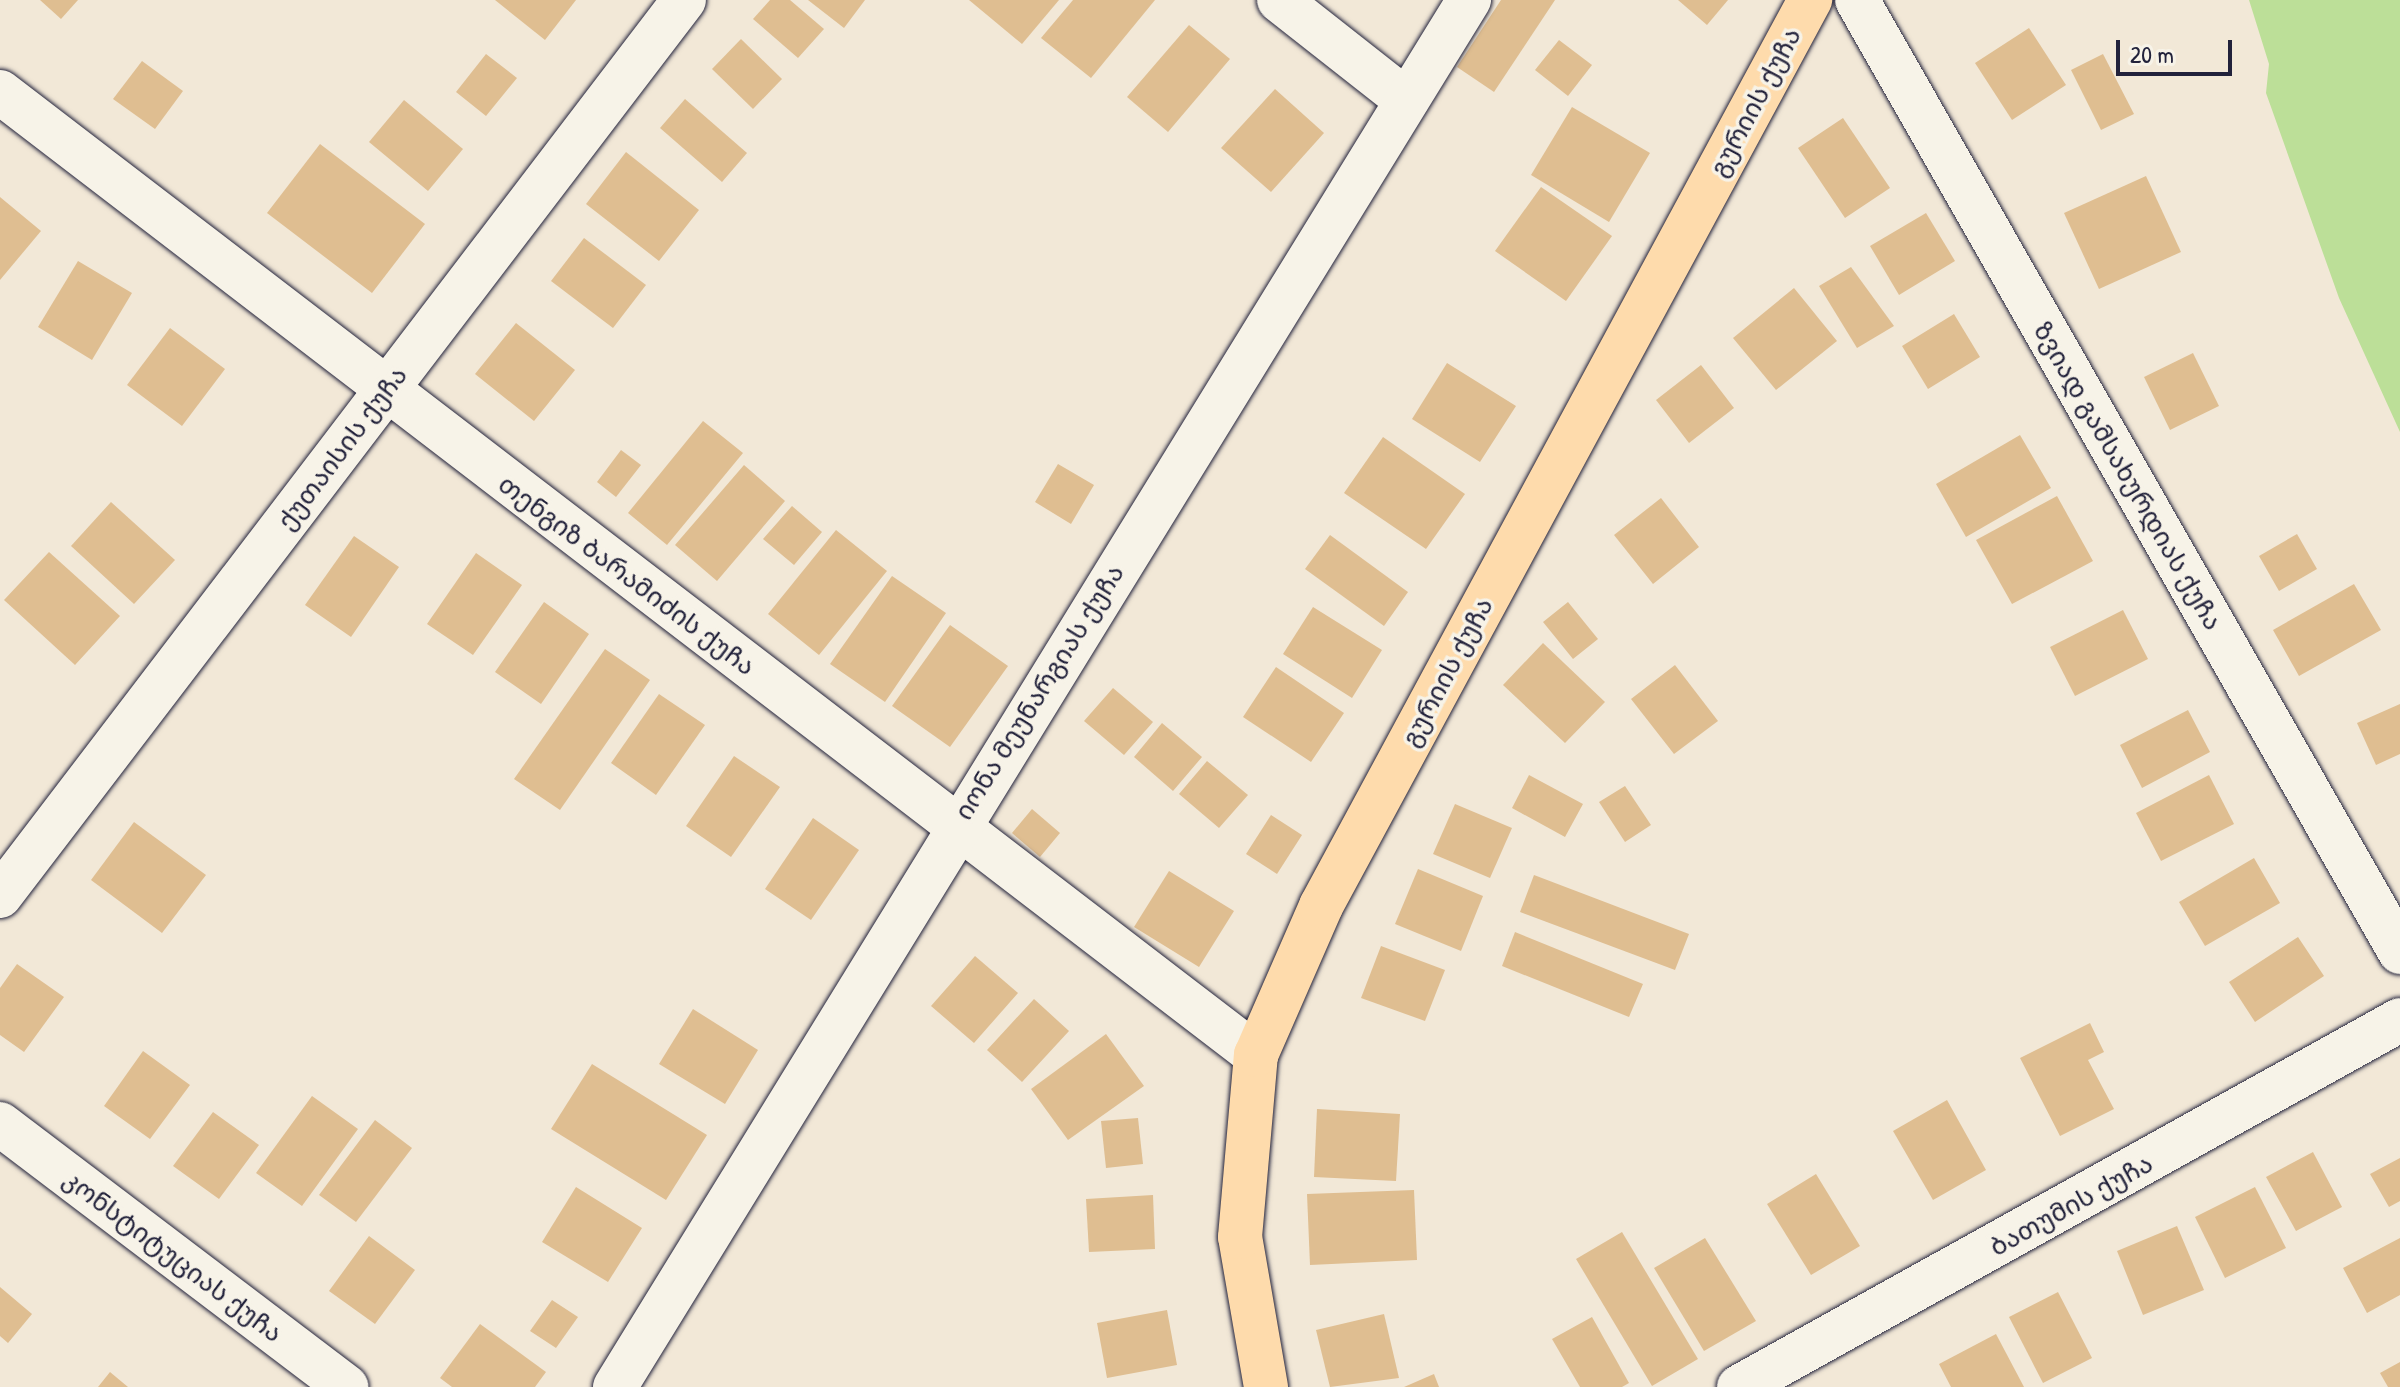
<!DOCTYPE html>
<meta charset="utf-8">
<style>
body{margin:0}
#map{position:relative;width:2400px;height:1387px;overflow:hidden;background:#f2e8d7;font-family:"Patrick Hand","Noto Sans Georgian",sans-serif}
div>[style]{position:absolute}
.green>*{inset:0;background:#bcdf98}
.building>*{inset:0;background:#dfbe91}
.roads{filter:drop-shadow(0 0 2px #22223b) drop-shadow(0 0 2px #22223b)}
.minor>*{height:44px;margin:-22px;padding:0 22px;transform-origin:22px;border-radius:22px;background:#f7f3e8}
.highway>*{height:44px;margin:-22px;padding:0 22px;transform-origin:22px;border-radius:22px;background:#fedbac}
span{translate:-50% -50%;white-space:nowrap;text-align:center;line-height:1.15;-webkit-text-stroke:7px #f7f3e8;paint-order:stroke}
.street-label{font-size:26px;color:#22223b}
.scale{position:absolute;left:2116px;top:40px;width:116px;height:36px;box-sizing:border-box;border:4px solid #22223b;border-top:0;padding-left:10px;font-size:24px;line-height:28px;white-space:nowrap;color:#22223b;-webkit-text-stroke:6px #f7f3e8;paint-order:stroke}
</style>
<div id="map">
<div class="green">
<div style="clip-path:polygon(2249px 0,2400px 0,2400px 432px,2339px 298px,2266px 93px,2269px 64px)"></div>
</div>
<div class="building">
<div style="clip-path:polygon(40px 0,78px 0,61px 19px)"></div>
<div style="clip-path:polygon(495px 0,576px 0,545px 40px)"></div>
<div style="clip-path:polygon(770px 0,790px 0,824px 29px,798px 58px,753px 19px)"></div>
<div style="clip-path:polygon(808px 0,865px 0,844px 28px)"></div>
<div style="clip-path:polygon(969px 0,1059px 0,1022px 44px)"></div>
<div style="clip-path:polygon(1073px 0,1155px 0,1091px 78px,1041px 38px)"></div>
<div style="clip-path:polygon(1501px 0,1555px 0,1494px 92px,1457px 67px)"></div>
<div style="clip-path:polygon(1678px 0,1728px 0,1707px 25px)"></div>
<div style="clip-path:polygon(1189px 25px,1230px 59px,1168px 132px,1127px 97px)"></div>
<div style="clip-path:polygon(2029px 28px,2066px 85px,2012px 120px,1975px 63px)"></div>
<div style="clip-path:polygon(741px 39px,782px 79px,753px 109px,712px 69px)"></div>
<div style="clip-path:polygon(1559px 40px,1592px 65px,1568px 96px,1535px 70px)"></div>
<div style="clip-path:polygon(486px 54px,517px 78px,486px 116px,456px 92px)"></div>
<div style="clip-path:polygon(2103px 54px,2134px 114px,2101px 130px,2071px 70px)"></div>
<div style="clip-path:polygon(142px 61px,183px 91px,155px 129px,113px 99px)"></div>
<div style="clip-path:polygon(1275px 89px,1324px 133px,1271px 192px,1221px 148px)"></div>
<div style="clip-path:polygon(685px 99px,747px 153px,722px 182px,660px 128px)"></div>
<div style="clip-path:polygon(404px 100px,463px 149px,428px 191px,369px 142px)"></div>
<div style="clip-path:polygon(1572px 107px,1650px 153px,1609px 222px,1531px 175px)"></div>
<div style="clip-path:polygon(1843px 118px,1890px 188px,1845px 218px,1798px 148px)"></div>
<div style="clip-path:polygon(320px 144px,425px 224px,372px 293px,267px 213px)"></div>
<div style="clip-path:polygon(626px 152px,699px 210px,659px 261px,586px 204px)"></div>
<div style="clip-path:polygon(2146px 176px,2181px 252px,2099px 289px,2064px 213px)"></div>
<div style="clip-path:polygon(1541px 187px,1612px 236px,1566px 301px,1495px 251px)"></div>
<div style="clip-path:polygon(0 197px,41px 231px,0 280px)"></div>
<div style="clip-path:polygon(1926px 213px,1955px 261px,1899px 295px,1870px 246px)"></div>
<div style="clip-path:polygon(584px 238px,646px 285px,613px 328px,551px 281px)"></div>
<div style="clip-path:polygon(78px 261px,132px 293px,92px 360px,38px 327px)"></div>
<div style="clip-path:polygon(1851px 267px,1894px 326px,1857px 348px,1819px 286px)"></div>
<div style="clip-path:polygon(1794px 288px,1837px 341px,1776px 390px,1733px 338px)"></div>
<div style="clip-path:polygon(1954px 314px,1980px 357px,1928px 389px,1902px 346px)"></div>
<div style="clip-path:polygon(516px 323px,575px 370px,534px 421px,475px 374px)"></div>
<div style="clip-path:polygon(170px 328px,225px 369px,182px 426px,127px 385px)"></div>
<div style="clip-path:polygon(2193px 353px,2219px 406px,2170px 430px,2144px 377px)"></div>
<div style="clip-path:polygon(1447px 363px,1516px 406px,1480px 462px,1412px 419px)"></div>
<div style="clip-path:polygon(1701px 365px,1734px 408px,1689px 443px,1656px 400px)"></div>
<div style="clip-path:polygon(703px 421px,743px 453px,667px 545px,628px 513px)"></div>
<div style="clip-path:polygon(2020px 435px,2051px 488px,1966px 537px,1936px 484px)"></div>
<div style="clip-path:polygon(1383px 437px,1465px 494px,1426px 549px,1344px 493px)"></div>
<div style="clip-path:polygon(621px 450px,641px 465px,616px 497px,597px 482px)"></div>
<div style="clip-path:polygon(1058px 464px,1094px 485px,1071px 524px,1035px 502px)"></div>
<div style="clip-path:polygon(744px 465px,785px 501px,717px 581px,675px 545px)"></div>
<div style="clip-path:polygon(2057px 496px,2093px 561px,2012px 604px,1976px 540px)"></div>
<div style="clip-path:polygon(1661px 498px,1699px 547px,1653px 584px,1614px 535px)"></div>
<div style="clip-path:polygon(111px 502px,175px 560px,134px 604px,71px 546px)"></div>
<div style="clip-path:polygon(792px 506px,822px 532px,794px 565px,763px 539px)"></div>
<div style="clip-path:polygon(836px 530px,887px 571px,819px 655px,768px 614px)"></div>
<div style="clip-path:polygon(2297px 534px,2317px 569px,2279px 591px,2259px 556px)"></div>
<div style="clip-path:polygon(1330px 535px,1408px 592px,1384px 626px,1305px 569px)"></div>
<div style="clip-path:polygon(354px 536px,399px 567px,351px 637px,305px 605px)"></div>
<div style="clip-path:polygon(49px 552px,120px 616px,75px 665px,4px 600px)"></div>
<div style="clip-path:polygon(476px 553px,522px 585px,473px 655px,427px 624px)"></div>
<div style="clip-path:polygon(892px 576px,946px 613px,885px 702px,830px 664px)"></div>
<div style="clip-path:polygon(2354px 584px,2381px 630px,2299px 676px,2273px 630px)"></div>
<div style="clip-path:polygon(544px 602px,589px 634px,541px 704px,495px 672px)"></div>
<div style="clip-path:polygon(1568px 602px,1598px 639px,1573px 659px,1543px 622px)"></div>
<div style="clip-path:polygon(1313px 607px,1382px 650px,1352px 698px,1283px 654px)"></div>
<div style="clip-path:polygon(2123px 610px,2148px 659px,2075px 696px,2050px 647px)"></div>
<div style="clip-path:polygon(950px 625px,1008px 666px,950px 747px,892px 706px)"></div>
<div style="clip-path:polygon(1543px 643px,1605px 702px,1565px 743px,1503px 685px)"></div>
<div style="clip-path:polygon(605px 649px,650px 680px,560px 810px,514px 779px)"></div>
<div style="clip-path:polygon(1675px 665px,1718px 721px,1674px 754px,1631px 699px)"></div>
<div style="clip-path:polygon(1276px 667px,1344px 713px,1311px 762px,1243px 717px)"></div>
<div style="clip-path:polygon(1113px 688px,1153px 722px,1124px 755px,1084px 721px)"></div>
<div style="clip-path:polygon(659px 694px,705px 725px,656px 795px,611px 763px)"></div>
<div style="clip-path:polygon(2400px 704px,2400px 754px,2376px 765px,2357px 723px)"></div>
<div style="clip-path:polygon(2188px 710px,2210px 752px,2142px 788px,2120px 745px)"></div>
<div style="clip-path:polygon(1162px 723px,1202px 757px,1173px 791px,1134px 757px)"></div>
<div style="clip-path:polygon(734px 756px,780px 787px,731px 857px,686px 826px)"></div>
<div style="clip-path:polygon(1207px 761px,1248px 795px,1219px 828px,1179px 794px)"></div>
<div style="clip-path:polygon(1529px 775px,1583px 804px,1565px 837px,1512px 808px)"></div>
<div style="clip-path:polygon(2209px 775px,2234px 824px,2161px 861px,2136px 813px)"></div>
<div style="clip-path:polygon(1625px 786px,1651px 825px,1625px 842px,1599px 802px)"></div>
<div style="clip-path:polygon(1455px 804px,1512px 828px,1490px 878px,1433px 854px)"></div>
<div style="clip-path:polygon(1032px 809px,1060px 833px,1040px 857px,1012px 833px)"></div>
<div style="clip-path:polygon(1271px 815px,1302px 835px,1277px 874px,1246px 854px)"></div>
<div style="clip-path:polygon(813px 818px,859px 850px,811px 920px,765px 889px)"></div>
<div style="clip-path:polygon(134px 822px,206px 875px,162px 933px,91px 880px)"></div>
<div style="clip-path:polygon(2254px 858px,2280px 903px,2205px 946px,2179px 902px)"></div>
<div style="clip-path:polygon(1418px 869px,1483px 896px,1461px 951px,1395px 924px)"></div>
<div style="clip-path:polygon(1169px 871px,1234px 911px,1199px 967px,1134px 927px)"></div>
<div style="clip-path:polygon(1534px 875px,1689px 934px,1675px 970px,1520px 912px)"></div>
<div style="clip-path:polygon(1515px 932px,1643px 984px,1629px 1017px,1502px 966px)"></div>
<div style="clip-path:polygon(2298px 937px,2324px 976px,2255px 1022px,2229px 982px)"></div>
<div style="clip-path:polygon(1381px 946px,1445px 970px,1425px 1021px,1361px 998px)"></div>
<div style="clip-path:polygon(975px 956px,1018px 993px,974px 1043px,931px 1006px)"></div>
<div style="clip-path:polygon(17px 964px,64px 997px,24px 1052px,0 1035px,0 988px)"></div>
<div style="clip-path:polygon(1034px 999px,1069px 1031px,1022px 1082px,987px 1050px)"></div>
<div style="clip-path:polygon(693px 1009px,758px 1050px,725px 1104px,659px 1064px)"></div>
<div style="clip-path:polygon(2090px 1023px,2104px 1052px,2088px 1060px,2114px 1109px,2060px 1136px,2020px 1058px)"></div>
<div style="clip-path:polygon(1106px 1034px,1144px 1086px,1068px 1140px,1031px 1089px)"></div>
<div style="clip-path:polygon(143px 1051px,190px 1085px,150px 1139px,104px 1106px)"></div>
<div style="clip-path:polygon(592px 1064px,707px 1135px,666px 1200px,551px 1129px)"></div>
<div style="clip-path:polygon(312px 1096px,358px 1129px,302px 1206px,256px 1173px)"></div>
<div style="clip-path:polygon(1947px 1100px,1986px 1170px,1933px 1200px,1893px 1131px)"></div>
<div style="clip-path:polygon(1317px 1109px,1400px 1114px,1396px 1181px,1314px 1177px)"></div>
<div style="clip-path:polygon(213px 1112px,259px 1145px,219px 1199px,173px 1166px)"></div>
<div style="clip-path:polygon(1138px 1118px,1143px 1164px,1106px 1168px,1101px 1121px)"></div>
<div style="clip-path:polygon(375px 1120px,412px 1148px,356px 1222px,319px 1195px)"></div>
<div style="clip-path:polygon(2313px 1152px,2342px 1207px,2296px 1231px,2266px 1177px)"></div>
<div style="clip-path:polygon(2400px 1158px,2400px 1201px,2389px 1207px,2370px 1174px)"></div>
<div style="clip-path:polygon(1816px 1174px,1860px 1246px,1811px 1275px,1767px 1204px)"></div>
<div style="clip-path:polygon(576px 1187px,642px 1228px,608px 1282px,542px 1242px)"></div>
<div style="clip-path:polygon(2255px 1187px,2286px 1248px,2225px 1278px,2195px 1217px)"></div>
<div style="clip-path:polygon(1414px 1190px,1417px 1260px,1310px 1265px,1307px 1194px)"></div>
<div style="clip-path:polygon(1153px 1195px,1155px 1249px,1089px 1252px,1086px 1199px)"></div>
<div style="clip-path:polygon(2177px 1226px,2204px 1290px,2143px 1315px,2117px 1251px)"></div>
<div style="clip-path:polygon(1622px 1232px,1698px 1359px,1652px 1386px,1576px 1259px)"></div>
<div style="clip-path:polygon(369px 1236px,415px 1270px,375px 1324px,329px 1291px)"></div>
<div style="clip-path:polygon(1705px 1238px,1756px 1321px,1704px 1351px,1654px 1268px)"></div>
<div style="clip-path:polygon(2400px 1238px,2400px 1295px,2367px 1313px,2343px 1268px)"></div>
<div style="clip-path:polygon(0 1287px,32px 1314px,8px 1343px,0 1336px)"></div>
<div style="clip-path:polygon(2058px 1292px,2092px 1358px,2043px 1383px,2009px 1317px)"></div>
<div style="clip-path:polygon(552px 1300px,578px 1317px,556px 1348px,530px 1331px)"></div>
<div style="clip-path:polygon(1167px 1310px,1177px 1365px,1107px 1378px,1097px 1323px)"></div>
<div style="clip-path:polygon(1384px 1314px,1399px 1378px,1330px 1387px,1316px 1330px)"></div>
<div style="clip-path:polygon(1592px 1317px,1629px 1383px,1622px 1387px,1580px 1387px,1552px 1339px)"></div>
<div style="clip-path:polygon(480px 1324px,546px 1372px,535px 1387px,452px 1387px,440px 1378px)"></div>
<div style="clip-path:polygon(1996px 1334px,2024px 1387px,1951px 1387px,1939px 1364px)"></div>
<div style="clip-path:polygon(2400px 1362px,2400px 1387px,2388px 1387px,2380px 1373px)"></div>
<div style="clip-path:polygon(110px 1372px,128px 1387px,98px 1387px)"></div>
<div style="clip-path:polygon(1434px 1374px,1439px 1387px,1404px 1387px)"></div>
</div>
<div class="roads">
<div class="minor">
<div style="left:1279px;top:0;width:162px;rotate:38.2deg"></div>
<div style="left:1857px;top:0;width:1096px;rotate:60.3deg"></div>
<div style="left:0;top:92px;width:1583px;rotate:37.48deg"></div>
<div style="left:0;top:896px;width:1127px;rotate:-52.64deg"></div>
<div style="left:0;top:1124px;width:435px;rotate:37.2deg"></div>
<div style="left:615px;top:1387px;width:1629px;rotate:-58.38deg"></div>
<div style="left:1739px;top:1387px;width:756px;rotate:-29.04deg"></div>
</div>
<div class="highway">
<div style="left:1266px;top:1387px;width:152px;rotate:-99.8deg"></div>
<div style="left:1240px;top:1237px;width:183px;rotate:-85deg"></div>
<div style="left:1256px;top:1055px;width:163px;rotate:-66.4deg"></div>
<div style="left:1321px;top:906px;width:1030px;rotate:-61.64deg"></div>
</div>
</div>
<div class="street-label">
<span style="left:1755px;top:102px;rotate:-62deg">გურიის ქუჩა</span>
<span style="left:342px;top:448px;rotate:-53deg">ქუთაისის ქუჩა</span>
<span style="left:2128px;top:476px;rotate:60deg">ზვიად გამსახურდიას ქუჩა</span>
<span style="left:627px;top:575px;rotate:37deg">თენგიზ ბარამიძის ქუჩა</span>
<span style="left:1447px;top:672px;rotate:-62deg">გურიის ქუჩა</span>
<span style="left:1039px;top:692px;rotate:-58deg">იონა მეუნარგიას ქუჩა</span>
<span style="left:2071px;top:1205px;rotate:-29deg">ბათუმის ქუჩა</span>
<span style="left:173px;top:1256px;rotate:37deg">კონსტიტუციას ქუჩა</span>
</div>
<div class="scale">20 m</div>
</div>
